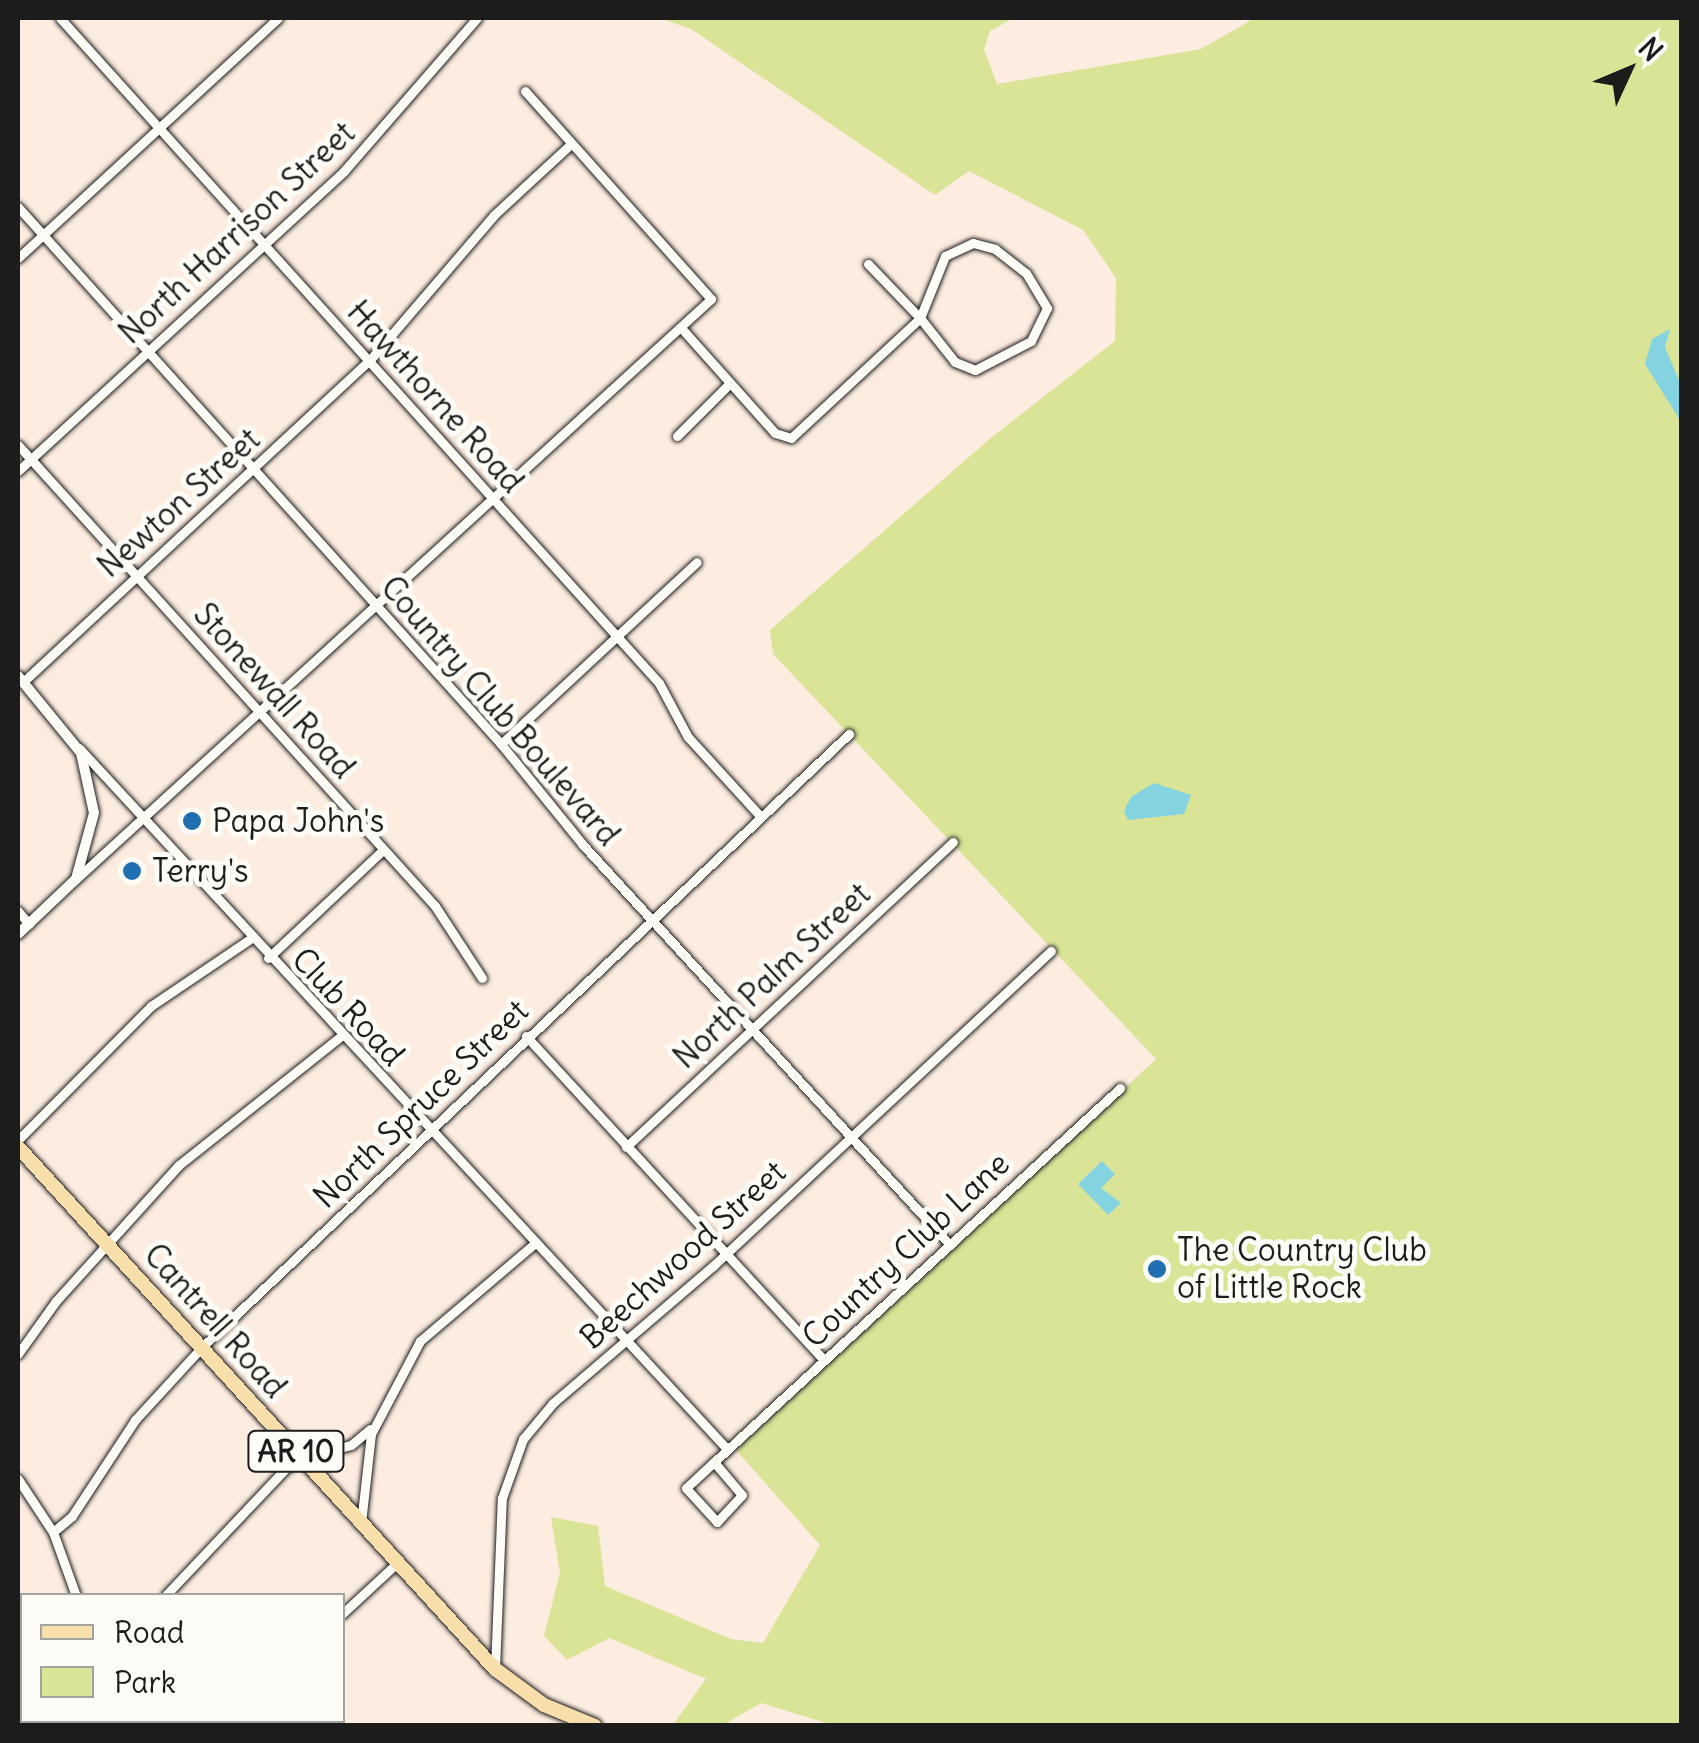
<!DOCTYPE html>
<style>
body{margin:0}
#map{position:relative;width:1699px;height:1743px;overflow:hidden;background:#fdede0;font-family:Delius,sans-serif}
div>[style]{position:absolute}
.green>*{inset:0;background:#d9e497}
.water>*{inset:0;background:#84d3e0}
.roads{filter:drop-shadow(0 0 2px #1c1c1c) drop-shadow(0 0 2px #1c1c1c)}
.minor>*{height:9px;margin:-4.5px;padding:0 4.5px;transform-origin:4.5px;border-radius:4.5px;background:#fdfcf7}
.tertiary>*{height:10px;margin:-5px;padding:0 5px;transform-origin:5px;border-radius:5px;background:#fdfcf7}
.primary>*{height:14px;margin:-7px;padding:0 7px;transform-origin:7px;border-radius:7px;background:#f8deab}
.dots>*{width:28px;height:28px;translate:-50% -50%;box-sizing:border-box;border:5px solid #fdfcf7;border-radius:50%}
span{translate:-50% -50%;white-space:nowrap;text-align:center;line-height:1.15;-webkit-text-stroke:10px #fdfcf7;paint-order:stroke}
.shield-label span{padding:2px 8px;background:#fdfcf7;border:2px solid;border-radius:8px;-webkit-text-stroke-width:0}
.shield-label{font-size:30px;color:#1c1c1c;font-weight:700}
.street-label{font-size:32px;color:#1c1c1c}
.poi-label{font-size:32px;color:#1c1c1c}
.left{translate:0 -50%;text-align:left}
.frame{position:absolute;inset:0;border:20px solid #1c1c1c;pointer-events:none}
.legend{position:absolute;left:20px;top:1593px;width:325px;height:130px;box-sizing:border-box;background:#fdfcf7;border:2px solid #a3a29f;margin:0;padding:12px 18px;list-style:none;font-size:30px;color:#1c1c1c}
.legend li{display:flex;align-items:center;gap:20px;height:50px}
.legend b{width:50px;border:2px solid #a3a29f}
.north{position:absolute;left:1579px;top:20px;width:100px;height:100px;-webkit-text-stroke:8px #fdfcf7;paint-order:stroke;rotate:46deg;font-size:28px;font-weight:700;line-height:40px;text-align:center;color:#1c1c1c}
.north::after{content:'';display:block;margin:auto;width:35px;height:45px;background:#1c1c1c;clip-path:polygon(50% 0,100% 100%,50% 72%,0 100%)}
</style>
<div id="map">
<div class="green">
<div style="clip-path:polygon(659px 18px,1014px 18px,990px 31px,984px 50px,997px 84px,1201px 49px,1255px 18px,1681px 18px,1681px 1725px,836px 1726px,761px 1703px,723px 1725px,682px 1725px,675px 1722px,706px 1679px,609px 1638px,567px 1660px,544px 1636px,560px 1573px,551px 1517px,598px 1526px,605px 1586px,731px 1639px,763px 1643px,820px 1545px,736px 1450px,1156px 1059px,773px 654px,770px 630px,992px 437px,1115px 341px,1116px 278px,1083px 230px,969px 171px,935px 195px,691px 29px)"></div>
</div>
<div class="water">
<div style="clip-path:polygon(1670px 329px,1665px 347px,1681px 385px,1681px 422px,1645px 364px,1652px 339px)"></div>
<div style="clip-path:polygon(1154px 783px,1191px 795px,1184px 814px,1128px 820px,1124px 811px,1131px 797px)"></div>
<div style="clip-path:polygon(1102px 1161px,1115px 1174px,1101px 1188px,1121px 1203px,1108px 1215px,1078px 1184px)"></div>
</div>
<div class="roads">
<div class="minor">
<div style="left:60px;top:18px;width:895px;rotate:47.99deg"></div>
<div style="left:659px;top:683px;width:61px;rotate:61.8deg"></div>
<div style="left:688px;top:737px;width:108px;rotate:47.6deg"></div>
<div style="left:18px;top:207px;width:722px;rotate:48.03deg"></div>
<div style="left:501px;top:744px;width:130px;rotate:50.9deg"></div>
<div style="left:583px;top:845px;width:543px;rotate:47.46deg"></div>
<div style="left:973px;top:243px;width:23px;rotate:15deg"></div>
<div style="left:995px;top:249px;width:39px;rotate:38deg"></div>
<div style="left:1026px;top:273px;width:41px;rotate:59deg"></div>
<div style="left:1047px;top:308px;width:37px;rotate:116deg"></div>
<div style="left:1031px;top:341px;width:63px;rotate:152.6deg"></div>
<div style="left:975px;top:370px;width:22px;rotate:-158deg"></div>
<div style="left:955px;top:362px;width:56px;rotate:-128.5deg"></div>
<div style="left:920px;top:318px;width:67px;rotate:-68deg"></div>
<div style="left:945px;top:256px;width:31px;rotate:-25deg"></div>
<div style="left:18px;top:258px;width:354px;rotate:-42.7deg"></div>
<div style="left:683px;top:330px;width:138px;rotate:48.2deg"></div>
<div style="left:775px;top:433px;width:17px;rotate:17deg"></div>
<div style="left:791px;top:438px;width:176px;rotate:-42.9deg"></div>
<div style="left:920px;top:318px;width:75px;rotate:-133.9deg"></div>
<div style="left:677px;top:436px;width:75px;rotate:-45deg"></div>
<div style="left:18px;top:445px;width:622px;rotate:47.87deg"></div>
<div style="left:435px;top:906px;width:86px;rotate:56.9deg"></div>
<div style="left:18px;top:471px;width:443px;rotate:-42.6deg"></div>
<div style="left:344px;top:171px;width:203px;rotate:-49deg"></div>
<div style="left:23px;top:682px;width:472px;rotate:-42.9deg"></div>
<div style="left:369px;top:361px;width:192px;rotate:-49.4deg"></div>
<div style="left:494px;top:215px;width:105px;rotate:-42.7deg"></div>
<div style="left:501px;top:744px;width:267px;rotate:-42.9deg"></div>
<div style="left:79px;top:748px;width:955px;rotate:47.25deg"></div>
<div style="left:76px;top:879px;width:860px;rotate:-42.41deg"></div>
<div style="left:711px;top:299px;width:279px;rotate:-131.8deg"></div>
<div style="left:18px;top:911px;width:17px;rotate:50deg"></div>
<div style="left:268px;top:958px;width:158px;rotate:-43.2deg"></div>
<div style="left:526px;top:1036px;width:440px;rotate:47.4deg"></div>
<div style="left:18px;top:1140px;width:189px;rotate:-45.2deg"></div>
<div style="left:151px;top:1006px;width:120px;rotate:-34.1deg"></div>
<div style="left:626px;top:1147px;width:447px;rotate:-43deg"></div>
<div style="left:18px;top:1354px;width:65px;rotate:-54.4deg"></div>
<div style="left:56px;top:1301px;width:183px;rotate:-47.9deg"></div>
<div style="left:179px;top:1165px;width:207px;rotate:-38.5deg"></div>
<div style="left:714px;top:1462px;width:552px;rotate:-42.65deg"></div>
<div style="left:714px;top:1462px;width:43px;rotate:49.7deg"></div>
<div style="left:742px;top:1495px;width:37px;rotate:133deg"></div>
<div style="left:717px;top:1522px;width:46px;rotate:-132.4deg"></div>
<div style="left:686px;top:1488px;width:38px;rotate:-43deg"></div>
<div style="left:18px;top:1479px;width:64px;rotate:56.6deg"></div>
<div style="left:53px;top:1532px;width:68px;rotate:70.2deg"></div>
<div style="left:361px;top:1523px;width:90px;rotate:-83.6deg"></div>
<div style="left:371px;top:1434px;width:105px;rotate:-62.2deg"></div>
<div style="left:420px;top:1341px;width:150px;rotate:-40.4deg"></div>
<div style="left:53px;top:1532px;width:25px;rotate:-40deg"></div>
<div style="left:72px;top:1516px;width:115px;rotate:-56.7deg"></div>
<div style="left:135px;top:1420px;width:98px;rotate:-47.5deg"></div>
<div style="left:201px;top:1348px;width:893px;rotate:-43.46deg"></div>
<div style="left:165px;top:1596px;width:173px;rotate:-46.6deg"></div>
<div style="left:284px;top:1470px;width:21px;rotate:-37deg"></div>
<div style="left:301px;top:1457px;width:51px;rotate:-13.5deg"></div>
<div style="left:351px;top:1445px;width:25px;rotate:-40deg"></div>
<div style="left:342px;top:1614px;width:75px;rotate:-42.8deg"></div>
<div style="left:495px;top:1669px;width:171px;rotate:-87.7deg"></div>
<div style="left:502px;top:1498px;width:63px;rotate:-70.4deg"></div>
<div style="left:523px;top:1439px;width:47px;rotate:-50.2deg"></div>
<div style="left:553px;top:1403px;width:211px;rotate:-40.6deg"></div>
<div style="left:713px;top:1266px;width:462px;rotate:-43deg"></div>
<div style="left:107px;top:1720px;width:6px;rotate:81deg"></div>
<div style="left:285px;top:1720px;width:8px;rotate:50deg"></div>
<div style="left:217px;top:1726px;width:8px;rotate:-45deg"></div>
</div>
<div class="tertiary">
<div style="left:18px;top:676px;width:99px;rotate:50.7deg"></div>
<div style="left:81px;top:753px;width:61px;rotate:77.8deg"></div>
<div style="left:94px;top:813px;width:68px;rotate:105.3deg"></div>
<div style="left:76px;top:879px;width:80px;rotate:136.5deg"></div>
</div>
<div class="primary">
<div style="left:18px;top:1147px;width:707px;rotate:47.58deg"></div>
<div style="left:495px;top:1669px;width:61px;rotate:36.3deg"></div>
<div style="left:544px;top:1705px;width:55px;rotate:22.4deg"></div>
</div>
</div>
<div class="dots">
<div style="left:192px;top:821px;background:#1f6fb2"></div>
<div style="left:132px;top:871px;background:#1f6fb2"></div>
<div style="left:1157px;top:1269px;background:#1f6fb2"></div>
</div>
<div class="shield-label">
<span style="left:296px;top:1451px">AR 10</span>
</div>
<div class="street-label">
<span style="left:237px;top:233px;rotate:-43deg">North Harrison Street</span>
<span style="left:435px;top:397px;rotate:48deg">Hawthorne Road</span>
<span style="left:179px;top:503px;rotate:-42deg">Newton Street</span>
<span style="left:274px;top:691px;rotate:48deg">Stonewall Road</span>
<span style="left:500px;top:711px;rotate:49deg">Country Club Boulevard</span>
<span style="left:772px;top:976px;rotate:-43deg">North Palm Street</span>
<span style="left:348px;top:1007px;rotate:47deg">Club Road</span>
<span style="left:421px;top:1104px;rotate:-44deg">North Spruce Street</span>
<span style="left:906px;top:1250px;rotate:-43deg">Country Club Lane</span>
<span style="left:683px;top:1255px;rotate:-42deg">Beechwood Street</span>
<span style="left:215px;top:1321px;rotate:48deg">Cantrell Road</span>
</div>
<div class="poi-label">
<span class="left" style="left:212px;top:821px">Papa John's</span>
<span class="left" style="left:152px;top:871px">Terry's</span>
<span class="left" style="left:1177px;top:1269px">The Country Club<br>of Little Rock</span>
</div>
<div class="frame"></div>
<ul class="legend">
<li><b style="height:12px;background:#f8deab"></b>Road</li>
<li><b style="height:28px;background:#d9e497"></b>Park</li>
</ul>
<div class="north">N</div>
</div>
